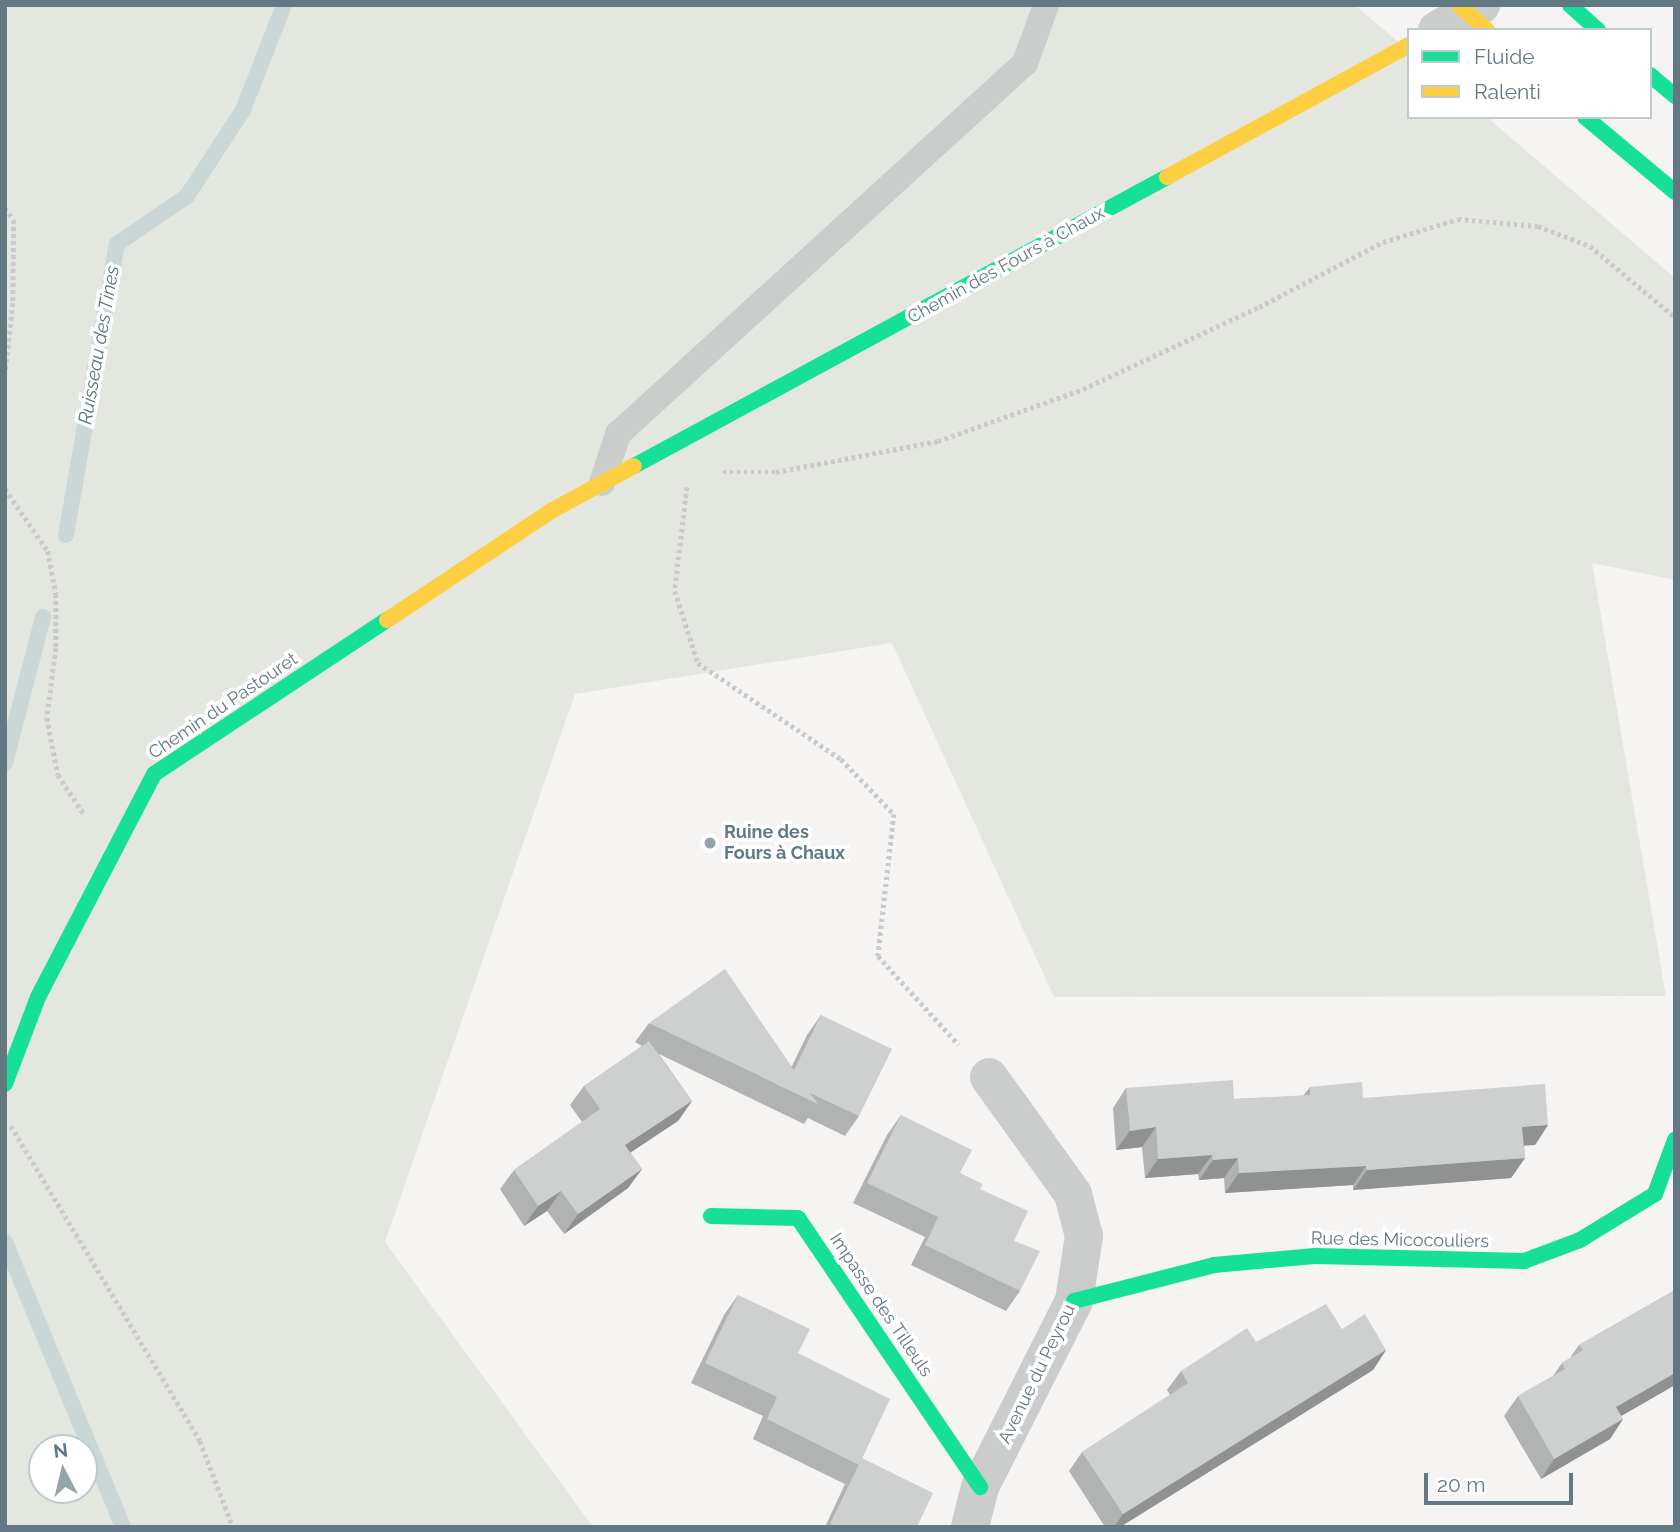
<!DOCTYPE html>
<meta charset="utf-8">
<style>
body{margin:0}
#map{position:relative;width:1680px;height:1532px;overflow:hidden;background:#f5f4f2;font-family:Raleway,sans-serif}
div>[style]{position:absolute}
.green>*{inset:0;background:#e4e7e0}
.stream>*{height:16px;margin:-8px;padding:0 8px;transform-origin:8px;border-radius:8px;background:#cbd6d7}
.path>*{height:4.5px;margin-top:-2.25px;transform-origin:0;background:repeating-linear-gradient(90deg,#cacacb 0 3.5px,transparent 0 7px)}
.lane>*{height:26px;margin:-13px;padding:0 13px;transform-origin:13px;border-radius:13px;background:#cbcdcd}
.street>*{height:38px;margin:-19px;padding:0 19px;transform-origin:19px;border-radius:19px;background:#cbcdcd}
.fast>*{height:16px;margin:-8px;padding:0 8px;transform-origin:8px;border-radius:8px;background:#16e098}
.slow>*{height:16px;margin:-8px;padding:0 8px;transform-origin:8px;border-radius:8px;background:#ffcf43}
.wall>*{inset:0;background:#b1b2b2}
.shaded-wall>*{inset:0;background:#909191}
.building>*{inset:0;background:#cecfcf}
.dots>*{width:19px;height:19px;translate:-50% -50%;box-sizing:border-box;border:4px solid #fff;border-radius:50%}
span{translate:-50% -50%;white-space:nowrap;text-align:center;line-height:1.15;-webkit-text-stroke:7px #fff;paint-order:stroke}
.street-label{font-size:18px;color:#627984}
.poi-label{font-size:18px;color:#627984;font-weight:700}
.left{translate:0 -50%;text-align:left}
.water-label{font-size:19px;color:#59767b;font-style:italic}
.frame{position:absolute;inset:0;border:7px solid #627984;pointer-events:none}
.legend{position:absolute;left:1407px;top:28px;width:245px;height:91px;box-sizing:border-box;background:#fff;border:2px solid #c0c9ce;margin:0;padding:9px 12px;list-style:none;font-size:21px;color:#627984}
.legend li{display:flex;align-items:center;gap:14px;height:35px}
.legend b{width:35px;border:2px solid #c0c9ce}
.north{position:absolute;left:28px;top:1434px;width:70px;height:70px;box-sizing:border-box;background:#fff;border:2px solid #c0c9ce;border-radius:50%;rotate:353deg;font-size:19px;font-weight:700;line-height:28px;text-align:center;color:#627984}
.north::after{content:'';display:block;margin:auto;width:24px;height:32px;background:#95a4aa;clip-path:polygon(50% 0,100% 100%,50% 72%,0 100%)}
.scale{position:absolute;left:1424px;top:1473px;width:149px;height:32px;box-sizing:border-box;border:4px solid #627984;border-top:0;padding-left:9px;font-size:21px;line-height:24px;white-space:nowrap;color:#627984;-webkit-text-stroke:5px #fff;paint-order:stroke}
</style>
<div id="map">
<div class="green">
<div style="clip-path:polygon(evenodd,5px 5px,1355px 5px,1409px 51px,1409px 117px,1487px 117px,1675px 278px,1675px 580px,1592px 563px,1666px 996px,1054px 997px,892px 643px,575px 694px,385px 1242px,593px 1527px,5px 1527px,5px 5px,42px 1448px,84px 1448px,84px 1490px,42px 1490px,42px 1448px)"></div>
</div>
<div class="stream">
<div style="left:66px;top:535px;width:295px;rotate:-80.1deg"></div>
<div style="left:117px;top:244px;width:85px;rotate:-34.4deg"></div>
<div style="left:187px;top:196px;width:103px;rotate:-56.9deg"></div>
<div style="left:243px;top:110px;width:113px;rotate:-68.7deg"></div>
<div style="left:5px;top:763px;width:151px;rotate:-75.4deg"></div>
<div style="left:5px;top:1242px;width:308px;rotate:67.5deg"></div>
</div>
<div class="path">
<div style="left:5px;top:208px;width:15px;rotate:53deg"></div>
<div style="left:14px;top:220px;width:83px;rotate:90.7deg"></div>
<div style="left:13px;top:303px;width:72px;rotate:96.3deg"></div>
<div style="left:723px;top:472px;width:53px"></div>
<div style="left:776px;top:472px;width:165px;rotate:-10.8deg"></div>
<div style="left:938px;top:441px;width:154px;rotate:-19.7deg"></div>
<div style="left:1083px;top:389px;width:194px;rotate:-25deg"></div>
<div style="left:1259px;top:307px;width:140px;rotate:-27.7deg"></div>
<div style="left:1383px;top:242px;width:78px;rotate:-17deg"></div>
<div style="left:1458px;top:219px;width:80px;rotate:5deg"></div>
<div style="left:1538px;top:226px;width:56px;rotate:21deg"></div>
<div style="left:1590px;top:246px;width:111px;rotate:39.9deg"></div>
<div style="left:687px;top:487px;width:105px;rotate:96.6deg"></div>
<div style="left:675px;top:591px;width:76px;rotate:72.3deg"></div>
<div style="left:698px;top:663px;width:172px;rotate:33.9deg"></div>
<div style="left:841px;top:759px;width:76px;rotate:46.1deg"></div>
<div style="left:894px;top:814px;width:143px;rotate:96.4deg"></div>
<div style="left:878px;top:956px;width:120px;rotate:47.7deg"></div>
<div style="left:5px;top:489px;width:75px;rotate:55.3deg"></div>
<div style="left:48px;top:551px;width:44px;rotate:79.5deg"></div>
<div style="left:56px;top:594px;width:54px;rotate:90deg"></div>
<div style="left:56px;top:648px;width:71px;rotate:97.3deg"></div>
<div style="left:47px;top:718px;width:58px;rotate:79.1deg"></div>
<div style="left:58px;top:775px;width:47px;rotate:56.3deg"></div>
<div style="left:11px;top:1126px;width:367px;rotate:59deg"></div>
<div style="left:200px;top:1441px;width:92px;rotate:69deg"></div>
</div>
<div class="lane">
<div style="left:602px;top:483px;width:52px;rotate:-71.9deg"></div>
<div style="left:618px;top:434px;width:551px;rotate:-42.35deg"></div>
<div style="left:1025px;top:63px;width:62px;rotate:-70.1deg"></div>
</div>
<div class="street">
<div style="left:1437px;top:30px;width:51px;rotate:-29.6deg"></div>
<div style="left:970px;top:1527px;width:41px;rotate:-76deg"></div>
<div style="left:980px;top:1487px;width:208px;rotate:-63.2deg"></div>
<div style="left:1074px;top:1301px;width:66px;rotate:-81.3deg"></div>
<div style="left:1084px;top:1236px;width:43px;rotate:-104.7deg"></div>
<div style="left:1073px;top:1194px;width:144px;rotate:-125.7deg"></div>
</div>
<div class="fast">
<div style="left:1570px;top:5px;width:38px;rotate:42deg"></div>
<div style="left:1650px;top:75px;width:33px;rotate:40deg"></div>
<div style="left:1585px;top:117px;width:117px;rotate:39.8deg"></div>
<div style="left:634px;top:466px;width:606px;rotate:-28.47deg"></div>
<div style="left:5px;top:1084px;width:93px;rotate:-69.2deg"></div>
<div style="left:38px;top:997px;width:251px;rotate:-62.5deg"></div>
<div style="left:154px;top:774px;width:279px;rotate:-33.5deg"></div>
<div style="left:711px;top:1216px;width:87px;rotate:1.3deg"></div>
<div style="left:798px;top:1218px;width:325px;rotate:55.9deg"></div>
<div style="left:1074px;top:1301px;width:145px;rotate:-14.4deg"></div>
<div style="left:1214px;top:1265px;width:101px;rotate:-5.1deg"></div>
<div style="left:1315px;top:1256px;width:209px;rotate:1.4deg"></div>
<div style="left:1524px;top:1261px;width:60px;rotate:-20.6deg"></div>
<div style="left:1580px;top:1240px;width:88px;rotate:-31.5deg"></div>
<div style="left:1655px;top:1194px;width:58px;rotate:-69.7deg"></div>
</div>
<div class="slow">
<div style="left:1459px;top:5px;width:38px;rotate:42deg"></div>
<div style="left:1167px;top:177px;width:276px;rotate:-28.6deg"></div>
<div style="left:387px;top:620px;width:197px;rotate:-33.6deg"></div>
<div style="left:551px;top:511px;width:94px;rotate:-28.5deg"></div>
</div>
<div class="wall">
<div style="clip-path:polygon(821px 1015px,859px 1116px,845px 1136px,808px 1118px,804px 1124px,659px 1054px,692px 1101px,678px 1121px,630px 1152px,642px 1169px,628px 1188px,564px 1234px,547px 1211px,524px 1226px,500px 1189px,514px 1170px,582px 1122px,570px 1105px,584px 1086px,642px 1046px,635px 1042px,649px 1023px,792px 1066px,807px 1035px)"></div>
<div style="clip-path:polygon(1310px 1087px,1363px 1098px,1548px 1125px,1535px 1145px,1524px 1145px,1525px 1158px,1511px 1178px,1353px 1190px,1353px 1185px,1225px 1193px,1224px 1178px,1199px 1180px,1198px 1174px,1145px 1178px,1142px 1147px,1116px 1150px,1113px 1108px,1126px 1088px,1234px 1099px,1303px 1096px)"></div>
<div style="clip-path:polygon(901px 1115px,960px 1173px,980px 1189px,1014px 1241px,1020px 1291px,1006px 1311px,911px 1265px,925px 1237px,853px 1203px,887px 1135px)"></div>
<div style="clip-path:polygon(1675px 1290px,1675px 1385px,1621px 1416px,1623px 1419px,1610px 1439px,1541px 1479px,1504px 1416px,1518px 1396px,1553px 1376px,1562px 1363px,1570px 1358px,1579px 1345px)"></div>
<div style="clip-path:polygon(738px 1295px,861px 1459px,917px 1527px,825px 1527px,845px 1484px,753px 1439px,763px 1416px,691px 1383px,724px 1315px)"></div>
<div style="clip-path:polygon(1342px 1329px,1386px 1350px,1373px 1370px,1120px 1527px,1105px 1527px,1069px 1471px,1082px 1452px,1170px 1395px,1167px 1390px,1181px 1371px,1256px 1342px)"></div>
</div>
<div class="shaded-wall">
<div style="clip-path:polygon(692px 1101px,678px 1121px,612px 1165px,625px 1145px)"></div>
<div style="clip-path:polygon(1548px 1125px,1535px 1145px,1508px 1147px,1522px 1127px)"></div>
<div style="clip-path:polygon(1156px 1127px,1142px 1147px,1116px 1150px,1130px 1131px)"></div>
<div style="clip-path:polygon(1212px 1155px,1198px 1174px,1145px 1178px,1158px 1159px)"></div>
<div style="clip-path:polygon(1238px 1158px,1224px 1178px,1199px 1180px,1213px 1160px)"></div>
<div style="clip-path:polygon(1525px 1158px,1511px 1178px,1353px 1190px,1367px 1170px)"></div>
<div style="clip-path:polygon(1366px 1166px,1353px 1185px,1225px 1193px,1239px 1173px)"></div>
<div style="clip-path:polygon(642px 1169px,628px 1188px,564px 1234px,578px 1214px)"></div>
<div style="clip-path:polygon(561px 1191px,547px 1211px,524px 1226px,538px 1206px)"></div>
<div style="clip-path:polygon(1386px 1350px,1373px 1370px,1120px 1527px,1114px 1527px,1123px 1514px)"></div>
<div style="clip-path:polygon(1675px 1373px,1675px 1385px,1602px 1427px,1616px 1407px)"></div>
<div style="clip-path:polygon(1623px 1419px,1610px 1439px,1541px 1479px,1554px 1459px)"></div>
</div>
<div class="building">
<div style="clip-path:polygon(725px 969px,794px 1070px,821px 1015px,892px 1049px,859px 1116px,810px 1093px,818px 1104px,649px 1023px)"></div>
<div style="clip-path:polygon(649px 1041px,692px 1101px,625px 1145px,642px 1169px,578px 1214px,561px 1191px,538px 1206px,514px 1170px,600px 1109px,584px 1086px)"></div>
<div style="clip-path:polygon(1233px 1080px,1234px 1099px,1310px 1095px,1310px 1087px,1362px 1082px,1363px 1098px,1545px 1084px,1548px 1125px,1522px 1127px,1525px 1158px,1367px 1170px,1366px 1166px,1239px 1173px,1238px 1158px,1213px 1160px,1212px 1155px,1158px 1159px,1156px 1127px,1130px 1131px,1126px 1088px)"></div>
<div style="clip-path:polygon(901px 1115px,972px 1150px,960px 1173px,983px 1184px,980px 1189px,1028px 1211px,1014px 1241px,1040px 1251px,1020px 1291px,925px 1245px,938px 1217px,867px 1183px)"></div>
<div style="clip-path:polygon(1675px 1290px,1675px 1373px,1616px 1407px,1623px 1419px,1554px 1459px,1518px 1396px,1565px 1369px,1562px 1363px,1583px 1350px,1579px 1345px)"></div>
<div style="clip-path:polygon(738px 1295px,810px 1329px,798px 1353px,890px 1399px,859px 1465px,767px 1419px,777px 1397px,705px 1363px)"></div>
<div style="clip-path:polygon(1326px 1304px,1342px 1329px,1365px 1314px,1386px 1350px,1123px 1514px,1082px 1452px,1188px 1383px,1181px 1371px,1247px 1328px,1256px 1342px)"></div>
<div style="clip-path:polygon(862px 1458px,933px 1493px,917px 1527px,835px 1527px,830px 1524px)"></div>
</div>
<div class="dots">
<div style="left:710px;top:843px;background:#95a4aa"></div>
</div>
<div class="street-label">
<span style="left:1006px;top:265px;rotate:-29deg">Chemin des Fours à Chaux</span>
<span style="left:223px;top:706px;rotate:-34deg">Chemin du Pastouret</span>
<span style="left:1400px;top:1240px;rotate:1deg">Rue des Micocouliers</span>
<span style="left:881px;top:1305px;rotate:56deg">Impasse des Tilleuls</span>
<span style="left:1037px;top:1374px;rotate:-64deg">Avenue du Peyrou</span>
</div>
<div class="poi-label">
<span class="left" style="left:724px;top:843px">Ruine des<br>Fours à Chaux</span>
</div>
<div class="water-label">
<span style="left:99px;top:345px;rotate:-80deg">Ruisseau des Tines</span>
</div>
<div class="frame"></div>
<ul class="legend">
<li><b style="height:9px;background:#16e098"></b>Fluide</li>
<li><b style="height:9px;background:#ffcf43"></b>Ralenti</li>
</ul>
<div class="north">N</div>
<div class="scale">20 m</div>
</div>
